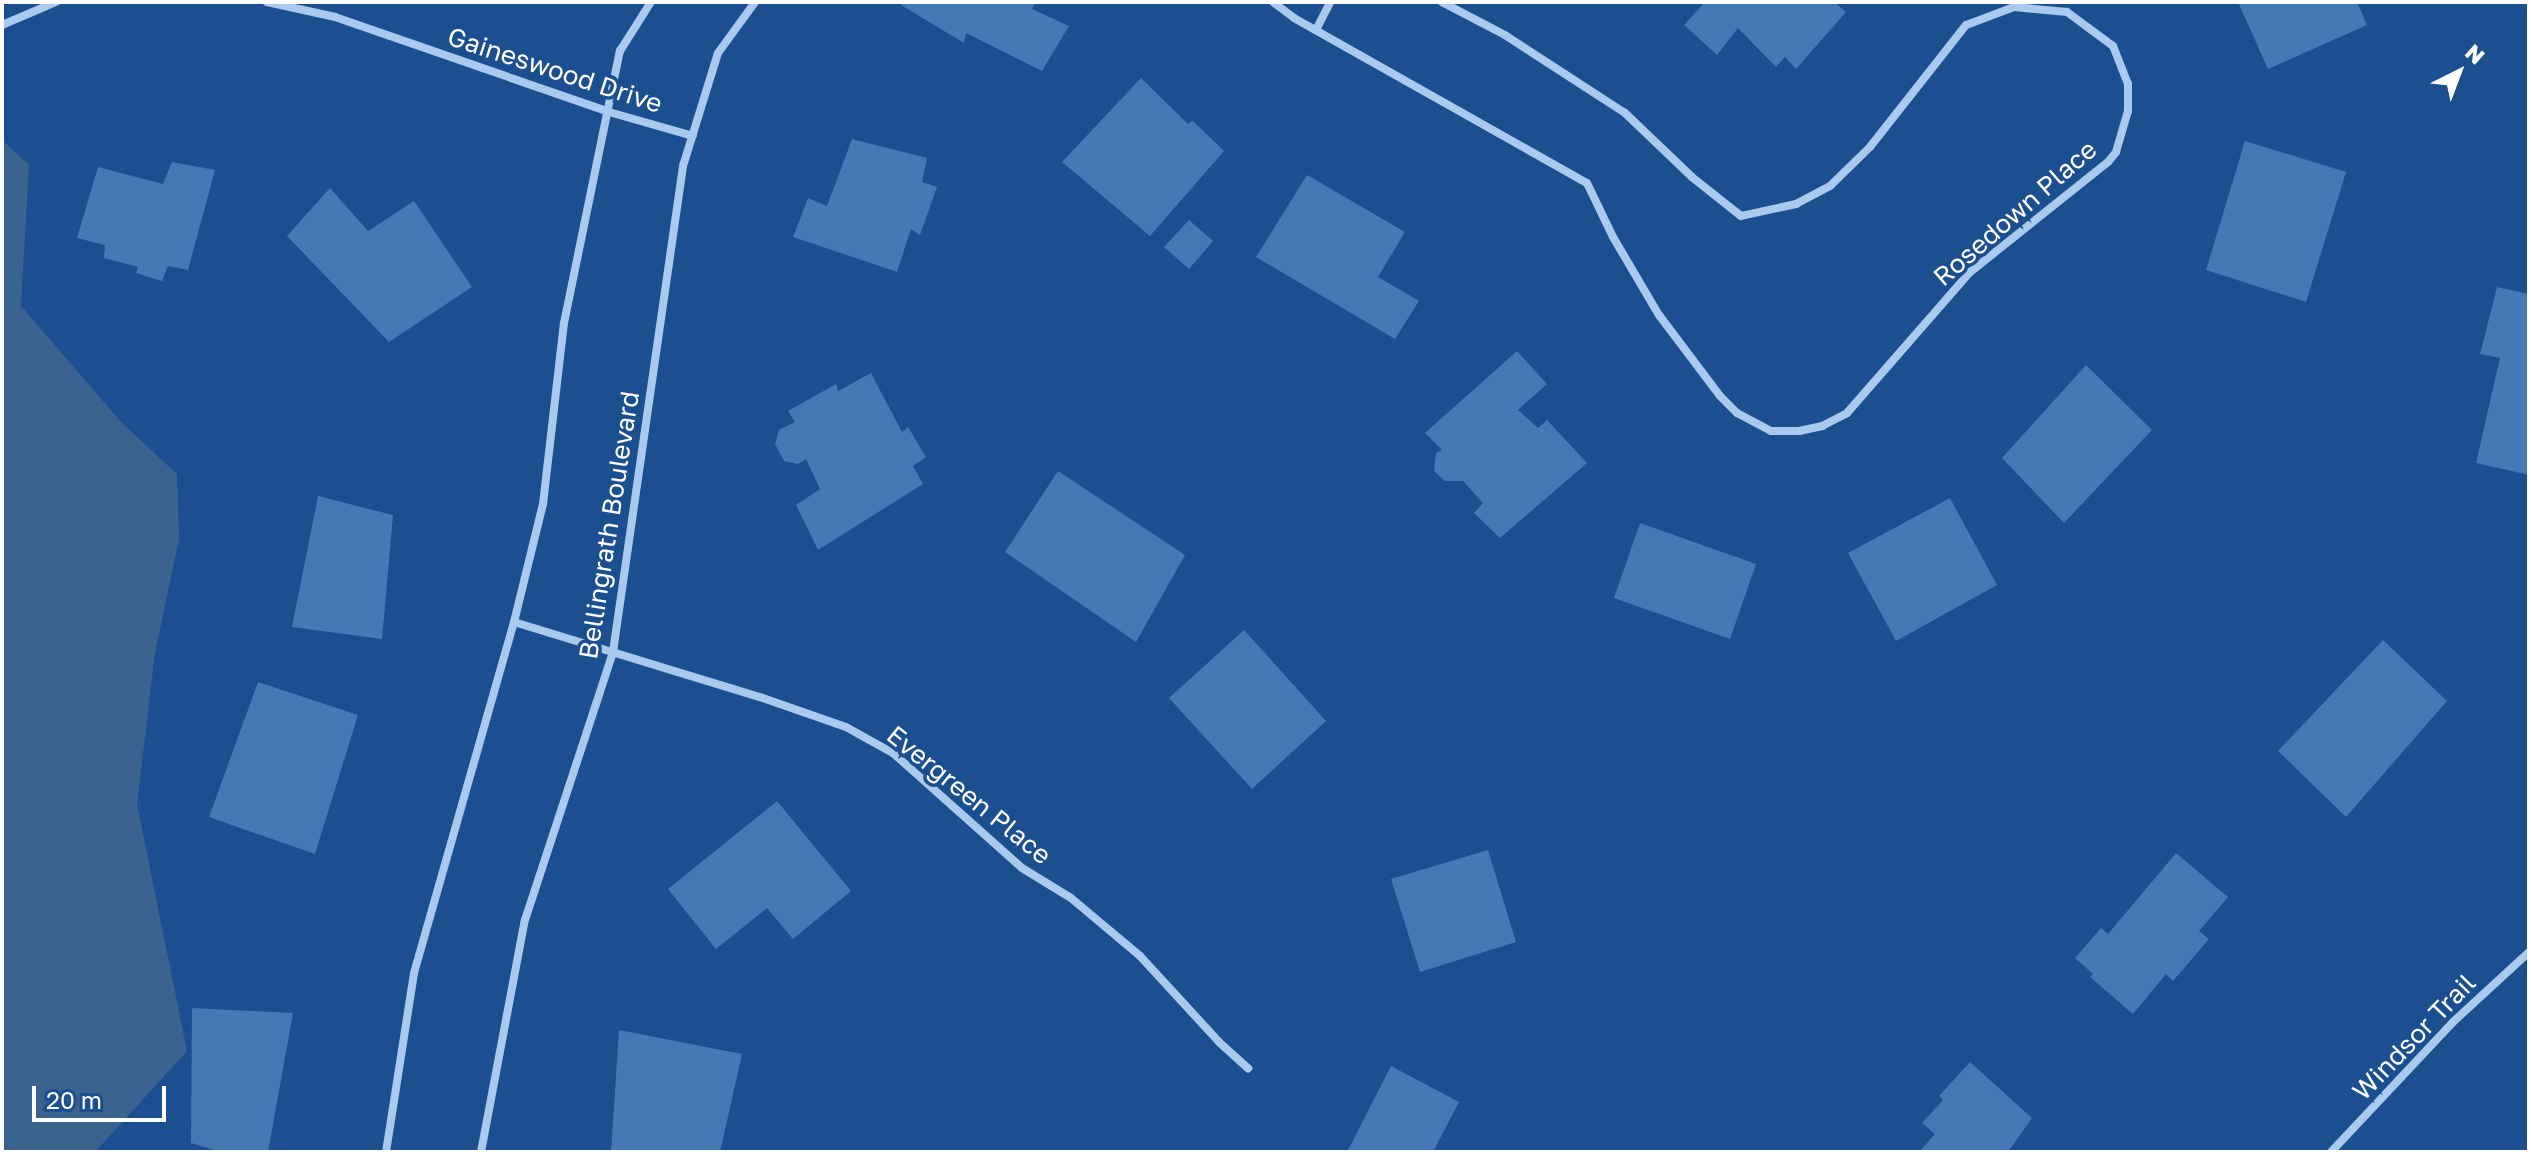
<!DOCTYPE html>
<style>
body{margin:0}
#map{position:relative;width:2531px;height:1154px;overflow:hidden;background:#1b4f8f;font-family:"Golos Text",sans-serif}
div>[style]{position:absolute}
.water>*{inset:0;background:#3c6290}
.building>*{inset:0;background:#4478b7}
.street>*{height:8px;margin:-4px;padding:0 4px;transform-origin:4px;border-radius:4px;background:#a9c9ee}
span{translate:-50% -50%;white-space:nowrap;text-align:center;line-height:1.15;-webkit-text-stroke:7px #1b4f8f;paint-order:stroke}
.street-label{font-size:26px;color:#fff}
.frame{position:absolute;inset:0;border:4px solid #fff;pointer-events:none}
.north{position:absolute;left:2419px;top:32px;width:80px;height:80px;-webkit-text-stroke:6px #1b4f8f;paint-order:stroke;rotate:42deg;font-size:22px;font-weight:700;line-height:32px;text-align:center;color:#fff}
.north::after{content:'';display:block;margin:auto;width:28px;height:36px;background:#fff;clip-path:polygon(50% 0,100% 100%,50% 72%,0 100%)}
.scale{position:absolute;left:32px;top:1086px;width:134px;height:36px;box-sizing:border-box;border:4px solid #fff;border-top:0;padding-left:10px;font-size:24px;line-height:28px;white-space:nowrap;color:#fff;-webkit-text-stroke:6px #1b4f8f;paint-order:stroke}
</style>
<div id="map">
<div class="water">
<div style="clip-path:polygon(2px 140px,29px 165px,21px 306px,121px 422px,177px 474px,179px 539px,155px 653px,137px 804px,187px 1051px,95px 1152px,2px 1152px)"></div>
</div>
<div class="building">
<div style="clip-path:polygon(902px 2px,1036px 2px,1032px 9px,1069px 26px,1042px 71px,966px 33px,964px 43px,901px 5px)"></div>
<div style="clip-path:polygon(1705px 2px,1834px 2px,1846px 12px,1796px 69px,1785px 57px,1776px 67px,1738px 28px,1717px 55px,1684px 25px)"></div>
<div style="clip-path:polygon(2238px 2px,2357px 2px,2367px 25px,2268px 69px)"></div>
<div style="clip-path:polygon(1141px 78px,1188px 124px,1193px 121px,1224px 151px,1150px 236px,1062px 162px)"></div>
<div style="clip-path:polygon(852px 139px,927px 158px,922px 182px,937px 187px,920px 235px,911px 229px,897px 272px,793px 237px,808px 198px,827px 206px)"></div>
<div style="clip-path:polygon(2245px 141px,2346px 172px,2306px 302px,2206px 270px)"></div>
<div style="clip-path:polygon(172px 162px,215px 170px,188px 270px,168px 266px,162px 281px,136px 273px,138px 267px,104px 258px,105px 245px,77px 238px,98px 167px,163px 184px)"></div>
<div style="clip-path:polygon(1307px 175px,1405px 232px,1378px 277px,1419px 301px,1395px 339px,1256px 257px)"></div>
<div style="clip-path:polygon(330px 188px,368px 231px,414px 201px,472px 287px,389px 342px,287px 236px)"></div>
<div style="clip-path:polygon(1189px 220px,1213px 241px,1189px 269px,1164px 247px)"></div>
<div style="clip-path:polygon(2497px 287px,2529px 294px,2529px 475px,2476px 463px,2500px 358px,2480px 354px)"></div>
<div style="clip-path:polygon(1517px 351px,1547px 384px,1518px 410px,1538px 428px,1547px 420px,1587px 463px,1500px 538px,1474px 513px,1483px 503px,1463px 481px,1445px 481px,1434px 471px,1436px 453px,1442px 450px,1425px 433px)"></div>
<div style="clip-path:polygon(2086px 365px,2152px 430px,2064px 523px,2002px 458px)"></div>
<div style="clip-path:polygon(871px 373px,902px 432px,908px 427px,926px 457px,913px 466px,923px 484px,818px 550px,796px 505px,820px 489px,806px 459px,798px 464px,784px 461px,775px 444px,779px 430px,795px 422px,788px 411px,836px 384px,838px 391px)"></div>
<div style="clip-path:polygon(1058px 471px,1185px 555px,1136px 642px,1005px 552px)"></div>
<div style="clip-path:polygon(318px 496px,393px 515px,382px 639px,292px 627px)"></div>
<div style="clip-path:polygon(1950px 498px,1997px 585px,1896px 641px,1848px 553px)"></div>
<div style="clip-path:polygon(1640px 523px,1756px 564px,1730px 639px,1614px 598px)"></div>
<div style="clip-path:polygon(1244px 630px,1326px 721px,1252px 789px,1169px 698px)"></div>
<div style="clip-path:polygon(2383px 640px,2447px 701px,2346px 817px,2278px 751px)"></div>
<div style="clip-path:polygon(258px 682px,358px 715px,315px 854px,209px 817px)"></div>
<div style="clip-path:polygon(777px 801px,851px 891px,793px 939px,767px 908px,716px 949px,668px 889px)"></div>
<div style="clip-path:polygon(1488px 850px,1516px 942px,1420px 972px,1391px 879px)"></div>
<div style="clip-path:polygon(2176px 853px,2228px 897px,2199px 931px,2209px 939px,2173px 981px,2166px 974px,2133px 1014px,2090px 977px,2093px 974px,2075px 958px,2101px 928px,2108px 934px)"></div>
<div style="clip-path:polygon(192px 1008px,293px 1013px,268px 1152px,221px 1152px,191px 1143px)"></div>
<div style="clip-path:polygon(619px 1030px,742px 1054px,720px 1152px,611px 1152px)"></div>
<div style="clip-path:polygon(1970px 1062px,2032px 1118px,2008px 1152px,1919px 1152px,1935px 1134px,1922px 1123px,1943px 1100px,1939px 1096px)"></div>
<div style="clip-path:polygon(1391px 1066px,1459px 1102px,1433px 1152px,1347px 1152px)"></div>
</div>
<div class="street">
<div style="left:267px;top:2px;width:70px;rotate:12.4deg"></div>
<div style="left:335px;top:17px;width:290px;rotate:19.1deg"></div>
<div style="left:609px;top:112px;width:87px;rotate:15.9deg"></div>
<div style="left:1273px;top:2px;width:26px;rotate:37deg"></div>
<div style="left:1294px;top:18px;width:336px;rotate:29.4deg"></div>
<div style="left:1587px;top:183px;width:60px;rotate:64.3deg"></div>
<div style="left:1613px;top:237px;width:91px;rotate:59.5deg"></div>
<div style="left:1659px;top:315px;width:101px;rotate:53deg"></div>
<div style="left:1720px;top:396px;width:24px;rotate:45deg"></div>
<div style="left:1737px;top:413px;width:38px;rotate:28deg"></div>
<div style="left:1771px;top:431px;width:28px"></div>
<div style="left:1799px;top:431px;width:24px;rotate:-12deg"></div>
<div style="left:1822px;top:426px;width:28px;rotate:-27deg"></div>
<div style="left:1847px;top:413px;width:186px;rotate:-48.9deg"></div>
<div style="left:1969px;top:273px;width:178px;rotate:-38.6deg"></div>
<div style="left:2108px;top:162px;width:13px;rotate:-51deg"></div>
<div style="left:2116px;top:152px;width:43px;rotate:-73.7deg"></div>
<div style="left:2128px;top:111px;width:27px;rotate:-90deg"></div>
<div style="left:2128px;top:84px;width:41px;rotate:-111.5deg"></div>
<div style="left:2113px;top:46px;width:57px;rotate:-143.5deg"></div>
<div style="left:2067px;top:12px;width:53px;rotate:-174.6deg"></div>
<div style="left:2014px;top:7px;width:51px;rotate:159.4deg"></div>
<div style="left:1966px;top:25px;width:155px;rotate:128.2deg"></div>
<div style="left:1870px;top:147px;width:56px;rotate:135.7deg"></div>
<div style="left:1830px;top:186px;width:38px;rotate:152deg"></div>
<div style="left:1796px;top:204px;width:56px;rotate:167.7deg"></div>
<div style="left:1741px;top:216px;width:63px;rotate:-141.5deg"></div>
<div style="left:1692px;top:177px;width:93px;rotate:-136.3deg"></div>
<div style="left:1625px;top:113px;width:143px;rotate:-147deg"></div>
<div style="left:1505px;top:35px;width:71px;rotate:-152.4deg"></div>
<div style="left:2px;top:25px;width:59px;rotate:-23.1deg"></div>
<div style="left:1316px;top:30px;width:31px;rotate:-63deg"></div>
<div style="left:514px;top:622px;width:257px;rotate:17deg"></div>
<div style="left:760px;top:697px;width:91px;rotate:19.2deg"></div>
<div style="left:846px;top:727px;width:54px;rotate:29deg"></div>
<div style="left:893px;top:753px;width:173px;rotate:41.7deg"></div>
<div style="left:1022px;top:868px;width:57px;rotate:31.5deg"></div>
<div style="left:1071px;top:898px;width:90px;rotate:40deg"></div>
<div style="left:1140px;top:956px;width:118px;rotate:47.4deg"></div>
<div style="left:1220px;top:1043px;width:38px;rotate:42deg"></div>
<div style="left:386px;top:1152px;width:181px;rotate:-81.1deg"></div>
<div style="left:414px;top:973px;width:365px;rotate:-74.1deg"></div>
<div style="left:514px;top:622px;width:122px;rotate:-76.2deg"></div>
<div style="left:543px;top:504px;width:182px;rotate:-83.4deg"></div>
<div style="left:564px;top:323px;width:278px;rotate:-78.4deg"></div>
<div style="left:620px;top:51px;width:58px;rotate:-57.7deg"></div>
<div style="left:481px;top:1152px;width:236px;rotate:-79.3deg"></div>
<div style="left:525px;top:920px;width:282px;rotate:-71.8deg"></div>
<div style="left:613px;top:652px;width:491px;rotate:-81.8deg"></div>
<div style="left:683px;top:166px;width:118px;rotate:-72.8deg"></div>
<div style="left:718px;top:53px;width:63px;rotate:-54deg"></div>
<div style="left:2331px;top:1152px;width:178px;rotate:-46.8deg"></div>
<div style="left:2453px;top:1022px;width:103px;rotate:-42.6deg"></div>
</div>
<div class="street-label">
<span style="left:555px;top:70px;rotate:18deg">Gaineswood Drive</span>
<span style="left:2015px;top:213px;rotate:-41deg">Rosedown Place</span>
<span style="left:609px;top:525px;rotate:-81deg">Bellingrath Boulevard</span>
<span style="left:969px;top:795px;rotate:39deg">Evergreen Place</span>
<span style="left:2414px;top:1037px;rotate:-46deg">Windsor Trail</span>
</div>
<div class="frame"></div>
<div class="north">N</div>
<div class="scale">20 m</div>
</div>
